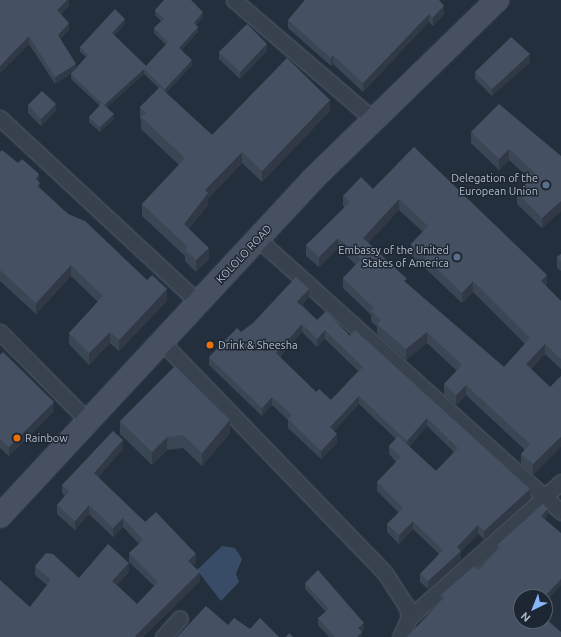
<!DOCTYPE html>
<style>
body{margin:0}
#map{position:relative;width:561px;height:637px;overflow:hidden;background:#242f3e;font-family:Ubuntu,sans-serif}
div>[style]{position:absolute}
.water>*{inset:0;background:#394c67}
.roads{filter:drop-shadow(0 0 1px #565f6c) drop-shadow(0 0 1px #565f6c)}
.street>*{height:15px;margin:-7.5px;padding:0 7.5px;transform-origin:7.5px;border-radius:7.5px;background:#38414e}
.secondary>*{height:22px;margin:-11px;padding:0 11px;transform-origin:11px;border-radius:11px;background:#465061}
.wall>*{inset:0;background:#3b4654}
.shaded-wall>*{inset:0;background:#303945}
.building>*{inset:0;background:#455162}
.dots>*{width:11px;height:11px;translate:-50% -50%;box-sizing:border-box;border:2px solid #1d2633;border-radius:50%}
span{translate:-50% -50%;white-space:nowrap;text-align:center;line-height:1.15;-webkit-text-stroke:3px #1d2633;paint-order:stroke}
.poi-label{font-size:11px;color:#b4bcc9}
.right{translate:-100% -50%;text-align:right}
.left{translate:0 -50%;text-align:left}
.street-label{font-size:11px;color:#b4bcc9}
.north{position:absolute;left:513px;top:589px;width:40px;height:40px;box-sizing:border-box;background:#1d2633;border:1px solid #59626f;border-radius:50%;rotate:223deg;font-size:11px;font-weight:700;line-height:16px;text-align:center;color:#b4bcc9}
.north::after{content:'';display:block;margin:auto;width:14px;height:18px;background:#8ab4f8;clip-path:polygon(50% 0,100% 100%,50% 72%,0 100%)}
</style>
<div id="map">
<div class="water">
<div style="clip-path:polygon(222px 546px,235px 548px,242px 559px,236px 574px,239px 582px,221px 601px,197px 570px)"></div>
</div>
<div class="roads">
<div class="street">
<div style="left:234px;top:0;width:183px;rotate:40.6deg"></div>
<div style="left:0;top:118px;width:272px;rotate:42.9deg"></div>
<div style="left:258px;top:239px;width:408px;rotate:42deg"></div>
<div style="left:0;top:332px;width:127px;rotate:45.3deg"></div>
<div style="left:163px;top:343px;width:320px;rotate:46deg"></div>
<div style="left:385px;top:573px;width:40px;rotate:57.1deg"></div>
<div style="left:407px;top:607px;width:11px;rotate:80deg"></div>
<div style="left:409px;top:618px;width:21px;rotate:115deg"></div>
<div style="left:409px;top:618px;width:204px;rotate:-41.8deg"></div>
<div style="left:163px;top:637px;width:25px;rotate:-48deg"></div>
</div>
<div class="secondary">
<div style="left:0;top:516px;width:460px;rotate:-47.1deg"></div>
<div style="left:313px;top:179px;width:257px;rotate:-44.2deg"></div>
</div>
</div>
<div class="wall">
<div style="clip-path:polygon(0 0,69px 0,69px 6px,61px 14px,69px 30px,60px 39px,76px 68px,86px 57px,80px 52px,80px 47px,125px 24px,114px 35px,146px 66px,166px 45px,154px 33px,154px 28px,161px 21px,155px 15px,155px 10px,203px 17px,196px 25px,198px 32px,181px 50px,192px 65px,166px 93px,212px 135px,330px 111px,262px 182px,242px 163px,208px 199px,208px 205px,189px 229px,209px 259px,196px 272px,185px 261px,185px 256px,142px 216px,142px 204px,179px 165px,141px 129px,141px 120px,140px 119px,140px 107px,159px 88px,144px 74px,107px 107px,114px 119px,100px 132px,89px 122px,89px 117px,100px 106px,71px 79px,71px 74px,55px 84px,29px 44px,0 73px)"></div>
<div style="clip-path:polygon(305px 0,444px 14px,433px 26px,429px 22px,363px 92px,333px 64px,331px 66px,288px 28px,288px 20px)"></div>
<div style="clip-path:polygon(267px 51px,240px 79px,219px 59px,219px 52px)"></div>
<div style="clip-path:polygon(530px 62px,492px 96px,475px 79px,475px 72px)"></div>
<div style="clip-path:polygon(28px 105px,56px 111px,41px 126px,28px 113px)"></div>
<div style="clip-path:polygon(471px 132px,561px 156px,561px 211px,542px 228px,517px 204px,517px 193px,530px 179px,509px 160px,499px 170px,471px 143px)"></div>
<div style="clip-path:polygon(evenodd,414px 147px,547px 285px,546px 286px,561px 301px,561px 369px,545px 354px,531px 369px,550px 387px,533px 475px,521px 464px,521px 454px,525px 450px,466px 395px,456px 405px,444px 395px,444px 384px,457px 371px,427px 343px,406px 360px,377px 334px,377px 327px,371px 321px,371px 315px,343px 288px,343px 278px,356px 265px,338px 248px,319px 267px,306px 256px,306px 245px,345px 208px,343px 206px,343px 196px,373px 189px,414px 147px,399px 210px,423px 232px,411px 244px,411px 255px,462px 303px,473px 292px,525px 344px,504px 367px,407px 284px,368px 243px,399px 210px)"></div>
<div style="clip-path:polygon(0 152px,39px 182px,40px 188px,68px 214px,167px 301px,119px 351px,110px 343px,89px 365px,69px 344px,69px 333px,98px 302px,71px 276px,36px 314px,0 281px)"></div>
<div style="clip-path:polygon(561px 254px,561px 271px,557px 268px,557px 257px)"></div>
<div style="clip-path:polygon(evenodd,309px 297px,302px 305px,317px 320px,350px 336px,530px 498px,484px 539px,478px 534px,461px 551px,461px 559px,428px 589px,420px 582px,420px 574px,439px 554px,413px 529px,399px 544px,387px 532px,387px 524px,399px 513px,377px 491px,377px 482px,396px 462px,389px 454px,389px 446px,396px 439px,359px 404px,334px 431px,337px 443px,321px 459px,288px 428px,288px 420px,272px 405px,262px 416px,209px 365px,209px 357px,241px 332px,309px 297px,302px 332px,317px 347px,325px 339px,358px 371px,331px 400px,316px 392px,280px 357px,302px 332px,309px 297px,427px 426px,454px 452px,436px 471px,409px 447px,427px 426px)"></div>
<div style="clip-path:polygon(0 355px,54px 411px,9px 456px,0 448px)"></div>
<div style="clip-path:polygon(120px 421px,230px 433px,202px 466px,183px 448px,167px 450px,152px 465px,120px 434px)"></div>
<div style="clip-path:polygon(123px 449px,98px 477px,145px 522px,196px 563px,193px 565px,200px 581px,143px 637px,30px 607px,47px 585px,35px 575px,35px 566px,79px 578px,129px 572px,117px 585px,137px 604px,154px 586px,129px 562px,129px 553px,139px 544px,123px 527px,113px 537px,89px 514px,75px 530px,57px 514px,57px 505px,65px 496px,62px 493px,62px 485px)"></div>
<div style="clip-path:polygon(548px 515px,545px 519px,561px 585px,545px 602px,545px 597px,521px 597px,441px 602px,441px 595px,478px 570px,497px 552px,497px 545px)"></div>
<div style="clip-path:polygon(305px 583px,364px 629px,361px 632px,362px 637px,329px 637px,318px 625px,318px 618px,326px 612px,305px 589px)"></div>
</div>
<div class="shaded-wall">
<div style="clip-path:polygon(67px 0,69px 0,69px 6px,57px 18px,57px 10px)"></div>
<div style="clip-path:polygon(444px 6px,444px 14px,433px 26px,433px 17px)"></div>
<div style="clip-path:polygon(203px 12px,203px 17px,194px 28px,194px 23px)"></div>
<div style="clip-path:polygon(429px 14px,429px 22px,363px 92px,363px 83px)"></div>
<div style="clip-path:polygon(125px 19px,125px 24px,112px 38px,112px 33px)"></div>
<div style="clip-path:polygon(69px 23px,69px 30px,58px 42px,58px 35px)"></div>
<div style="clip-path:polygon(198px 27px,198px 32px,179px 53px,179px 48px)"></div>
<div style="clip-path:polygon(29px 36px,29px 44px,0 73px,0 66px)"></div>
<div style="clip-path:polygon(267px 44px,267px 51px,240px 79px,240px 72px)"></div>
<div style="clip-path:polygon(530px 54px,530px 62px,492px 96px,492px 89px)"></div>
<div style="clip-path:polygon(333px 55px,333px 64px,331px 66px,331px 58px)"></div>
<div style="clip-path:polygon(192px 60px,192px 65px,165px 94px,165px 89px)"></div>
<div style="clip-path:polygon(76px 64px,76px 71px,55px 84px,55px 77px)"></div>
<div style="clip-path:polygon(144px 69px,144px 74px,104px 110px,104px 105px)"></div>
<div style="clip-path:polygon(330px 100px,330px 111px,262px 182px,262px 171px)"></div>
<div style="clip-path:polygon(56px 104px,56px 111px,41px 126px,41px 119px)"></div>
<div style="clip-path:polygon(114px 114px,114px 119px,100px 132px,100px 127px)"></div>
<div style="clip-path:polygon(509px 149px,509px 160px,499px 170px,499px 159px)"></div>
<div style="clip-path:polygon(242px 152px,242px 163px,208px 199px,208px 205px,184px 235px,184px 224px,205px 190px)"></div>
<div style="clip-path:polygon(39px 174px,39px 184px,40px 183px,40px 194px,36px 179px)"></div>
<div style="clip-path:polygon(399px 199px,399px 210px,363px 249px,363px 238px)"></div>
<div style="clip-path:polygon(561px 201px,561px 211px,542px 228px,542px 218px)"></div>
<div style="clip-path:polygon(338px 238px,338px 248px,319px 267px,319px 257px)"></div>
<div style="clip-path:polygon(209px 248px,209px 259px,196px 272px,196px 260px)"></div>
<div style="clip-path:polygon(71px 265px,71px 276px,36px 314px,36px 303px)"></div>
<div style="clip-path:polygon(547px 275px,547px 285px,541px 292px,541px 281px)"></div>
<div style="clip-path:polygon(473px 281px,473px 292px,462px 303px,462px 293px)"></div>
<div style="clip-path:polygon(167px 289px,167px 301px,119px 351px,119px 340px)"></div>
<div style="clip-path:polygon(309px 289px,309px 297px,297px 310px,297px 302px)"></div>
<div style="clip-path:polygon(302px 324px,302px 332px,276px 361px,276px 353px)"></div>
<div style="clip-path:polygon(325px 330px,325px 339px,317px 347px,317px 339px)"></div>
<div style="clip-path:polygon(110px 332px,110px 343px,89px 365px,89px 353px)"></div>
<div style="clip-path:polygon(427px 332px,427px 343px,406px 360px,406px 349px)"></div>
<div style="clip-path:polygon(545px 344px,545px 354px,526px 374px,526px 364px)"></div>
<div style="clip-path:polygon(466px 385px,466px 395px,456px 405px,456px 395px)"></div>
<div style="clip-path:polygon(359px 396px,359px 404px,330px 435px,330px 427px)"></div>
<div style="clip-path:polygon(272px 397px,272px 405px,262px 416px,262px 408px)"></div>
<div style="clip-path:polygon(54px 402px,54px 411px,9px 456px,9px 447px)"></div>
<div style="clip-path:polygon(427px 418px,427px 426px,407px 450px,407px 441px)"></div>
<div style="clip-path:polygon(230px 420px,230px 433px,202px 466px,202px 453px)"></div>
<div style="clip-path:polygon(337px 434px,337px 443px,321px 459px,321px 451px)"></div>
<div style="clip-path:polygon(167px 437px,167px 450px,152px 465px,152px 452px)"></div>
<div style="clip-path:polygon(561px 437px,561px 447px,533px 475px,533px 464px)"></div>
<div style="clip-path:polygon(123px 440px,123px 449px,94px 482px,94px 473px)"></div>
<div style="clip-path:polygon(530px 489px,530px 498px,484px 539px,484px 531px)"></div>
<div style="clip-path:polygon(89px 505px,89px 514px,75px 530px,75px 521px)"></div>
<div style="clip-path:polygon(548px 509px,548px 515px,541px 523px,541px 516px)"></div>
<div style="clip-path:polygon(123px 518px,123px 527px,113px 537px,113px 528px)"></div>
<div style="clip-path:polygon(413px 521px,413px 529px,399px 544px,399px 535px)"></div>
<div style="clip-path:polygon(478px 525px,478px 534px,461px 551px,461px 559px,428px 589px,428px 581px,457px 547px)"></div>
<div style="clip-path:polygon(196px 554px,196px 563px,188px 570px,188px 561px)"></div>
<div style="clip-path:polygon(129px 563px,129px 572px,112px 590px,112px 581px)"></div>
<div style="clip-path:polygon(200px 572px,200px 581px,143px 637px,135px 637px,135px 636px)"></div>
<div style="clip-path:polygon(561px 579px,561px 585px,545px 602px,545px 597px,544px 597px)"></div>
<div style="clip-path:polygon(364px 623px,364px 629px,358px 635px,358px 628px)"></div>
<div style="clip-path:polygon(362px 632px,362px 637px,357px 637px)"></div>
</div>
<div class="building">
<div style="clip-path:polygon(0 0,67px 0,57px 10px,69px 23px,58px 35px,76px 64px,55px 77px,29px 36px,0 66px)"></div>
<div style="clip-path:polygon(164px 0,191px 0,203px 12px,194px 23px,198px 27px,179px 48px,192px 60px,165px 89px,144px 69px,104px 105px,114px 114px,100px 127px,89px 117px,102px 103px,71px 74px,88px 55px,80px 47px,115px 9px,125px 19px,112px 33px,146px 66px,168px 42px,154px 28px,164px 19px,155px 10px)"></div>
<div style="clip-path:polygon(305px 0,439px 0,444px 6px,433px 17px,429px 14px,363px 83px,333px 55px,331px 58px,288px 20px)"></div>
<div style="clip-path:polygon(247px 24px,267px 44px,240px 72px,219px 52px)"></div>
<div style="clip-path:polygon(511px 37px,530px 54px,492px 89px,475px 72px)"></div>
<div style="clip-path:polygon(287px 58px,330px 100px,262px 171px,242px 152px,205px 190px,208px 193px,184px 224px,209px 248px,196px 260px,185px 250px,188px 247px,142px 204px,185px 158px,141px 117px,146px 113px,140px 107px,160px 87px,212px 135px)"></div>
<div style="clip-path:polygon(42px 91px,56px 104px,41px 119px,28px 105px)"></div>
<div style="clip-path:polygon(499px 104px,561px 156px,561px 201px,542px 218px,517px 193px,536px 174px,509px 149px,499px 159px,471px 132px)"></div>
<div style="clip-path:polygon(evenodd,414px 147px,547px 275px,541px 281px,561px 301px,561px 359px,545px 344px,526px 364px,550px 387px,561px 376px,561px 437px,533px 464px,521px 454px,530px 444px,466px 385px,456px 395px,444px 384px,462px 365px,427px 332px,406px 349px,377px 324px,381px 320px,371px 311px,374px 308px,343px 278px,361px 259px,338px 238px,319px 257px,306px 245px,350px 202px,343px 196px,361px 177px,373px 189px,414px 147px,399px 199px,428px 226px,411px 244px,462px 293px,473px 281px,530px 338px,504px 367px,404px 281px,407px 279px,363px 238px,399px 199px)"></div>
<div style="clip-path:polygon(2px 150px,18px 163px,22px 159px,39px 174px,36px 179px,40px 183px,37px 186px,68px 214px,85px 221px,147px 280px,152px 275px,167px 289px,119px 340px,110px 332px,89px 353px,69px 333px,103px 296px,71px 265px,36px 303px,0 270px,0 152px)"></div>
<div style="clip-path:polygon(561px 254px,561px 261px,557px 257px)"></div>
<div style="clip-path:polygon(evenodd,296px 277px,309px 289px,297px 302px,317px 320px,326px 311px,350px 336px,355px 330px,530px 489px,484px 531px,478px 525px,457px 547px,461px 551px,428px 581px,420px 574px,443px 550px,413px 521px,399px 535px,387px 524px,403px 508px,377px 482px,401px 457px,389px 446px,398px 436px,436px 471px,458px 448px,427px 418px,407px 441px,359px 396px,330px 427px,337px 434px,321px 451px,288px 419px,292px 415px,272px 397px,262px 408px,209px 357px,237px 328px,241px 332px,253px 323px,296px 277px,302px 324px,317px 339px,325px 330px,363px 367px,331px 400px,319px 389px,316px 392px,276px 353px,302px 324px)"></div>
<div style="clip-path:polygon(3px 352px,54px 402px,9px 447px,0 439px,0 355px)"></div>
<div style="clip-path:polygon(175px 366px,230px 420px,202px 453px,183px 435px,167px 437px,152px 452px,120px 421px)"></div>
<div style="clip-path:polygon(113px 431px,123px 440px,94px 473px,145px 522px,156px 512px,196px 554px,188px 561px,200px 572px,135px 636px,136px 637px,0 637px,0 580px,30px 607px,51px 580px,35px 566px,46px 553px,53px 554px,79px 578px,108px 544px,129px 563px,112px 581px,137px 604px,158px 582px,129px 553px,143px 540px,123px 518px,113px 528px,89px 505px,75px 521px,57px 505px,69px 491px,62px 485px)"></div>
<div style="clip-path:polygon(543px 504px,548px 509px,541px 516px,561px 533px,561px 579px,544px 597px,521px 597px,521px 621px,545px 621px,545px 618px,561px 632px,561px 637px,407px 637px,444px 598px,441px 595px,474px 566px,478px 570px,500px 548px,497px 545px)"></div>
<div style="clip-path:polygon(318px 570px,364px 623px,358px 628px,362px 632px,357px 637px,335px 637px,318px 618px,329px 609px,305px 583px)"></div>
<div style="clip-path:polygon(206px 606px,228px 625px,234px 618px,250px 629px,260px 618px,279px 637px,177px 637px)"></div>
<div style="clip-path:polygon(289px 633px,293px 637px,286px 637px)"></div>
</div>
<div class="dots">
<div style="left:546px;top:185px;background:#5c6f8a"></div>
<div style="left:457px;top:257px;background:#5c6f8a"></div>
<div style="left:210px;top:345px;background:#e8710a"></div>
<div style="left:17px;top:438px;background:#e8710a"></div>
</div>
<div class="poi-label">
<span class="right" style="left:538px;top:185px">Delegation of the<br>European Union</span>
<span class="right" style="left:449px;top:257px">Embassy of the United<br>States of America</span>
<span class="left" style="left:218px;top:345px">Drink &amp; Sheesha</span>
<span class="left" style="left:25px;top:438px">Rainbow</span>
</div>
<div class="street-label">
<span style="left:244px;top:254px;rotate:-47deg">KOLOLO ROAD</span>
</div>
<div class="north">N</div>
</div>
